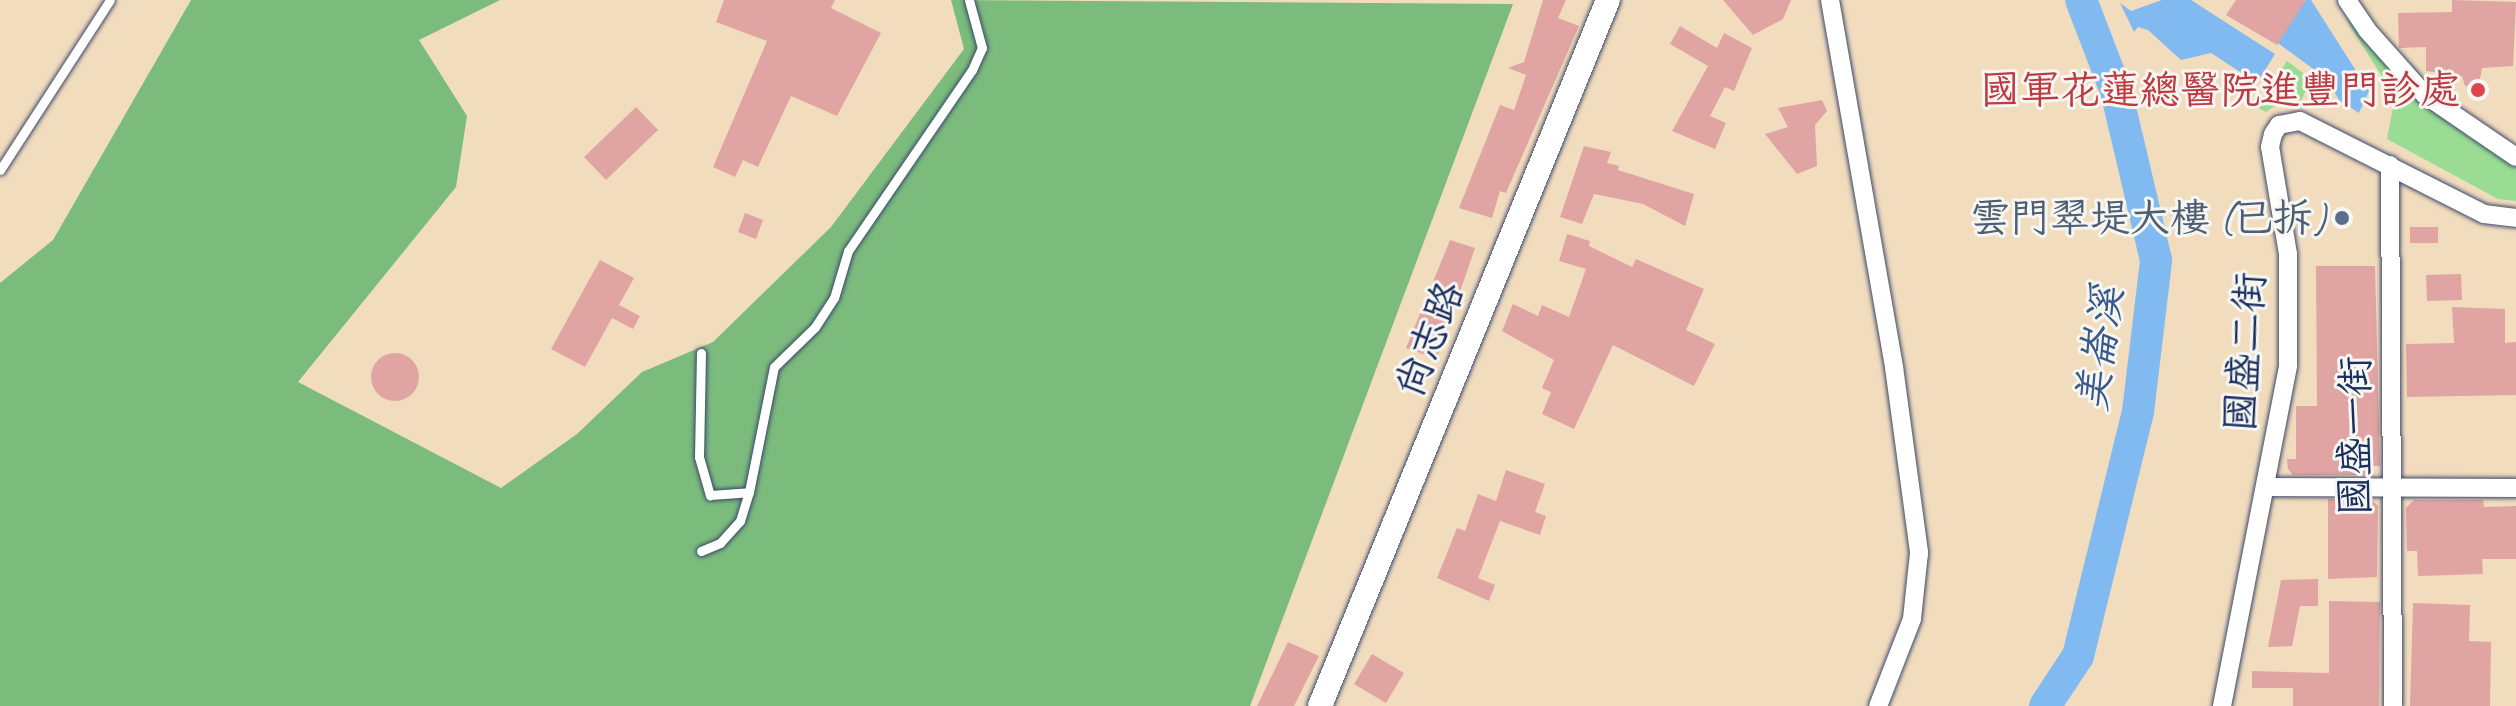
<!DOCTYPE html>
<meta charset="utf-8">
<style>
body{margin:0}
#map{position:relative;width:2516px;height:706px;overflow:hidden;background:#f2dcbe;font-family:Caveat,"LXGW WenKai TC",sans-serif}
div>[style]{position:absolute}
.green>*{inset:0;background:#9adc93}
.forest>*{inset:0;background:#7bbc7d}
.water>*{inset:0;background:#80baf1}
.stream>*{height:5px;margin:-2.5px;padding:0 2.5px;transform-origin:2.5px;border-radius:2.5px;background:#80baf1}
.river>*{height:32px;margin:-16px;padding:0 16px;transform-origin:16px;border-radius:16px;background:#80baf1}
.building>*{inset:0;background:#e0a5a3}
.round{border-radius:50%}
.roads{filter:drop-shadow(0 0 2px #3b496c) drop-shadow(0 0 2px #3b496c)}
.service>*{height:9px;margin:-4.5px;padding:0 4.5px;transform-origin:4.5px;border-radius:4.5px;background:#fff}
.minor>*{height:18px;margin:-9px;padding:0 9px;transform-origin:9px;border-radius:9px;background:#fff}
.tertiary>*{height:24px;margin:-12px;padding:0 12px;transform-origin:12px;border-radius:12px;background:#fff}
.dots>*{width:22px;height:22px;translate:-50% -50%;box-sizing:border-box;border:4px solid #f6f6f2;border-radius:50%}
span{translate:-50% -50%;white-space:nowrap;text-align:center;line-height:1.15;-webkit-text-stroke:6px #f6f6f2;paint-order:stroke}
.health-label{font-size:40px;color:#be3a42}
.right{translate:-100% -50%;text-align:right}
.service-label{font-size:40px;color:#4e5e75}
.street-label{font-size:40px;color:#1b2f5e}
.water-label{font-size:42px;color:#39598a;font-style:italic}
</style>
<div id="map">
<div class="green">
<div style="clip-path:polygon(2345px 18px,2397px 75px,2466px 135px,2516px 166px,2516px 201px,2498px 199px,2387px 139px,2395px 97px)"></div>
<div style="clip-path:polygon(2287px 61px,2311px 79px,2300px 103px,2284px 100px,2266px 112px,2257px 107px)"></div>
</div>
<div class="forest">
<div style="clip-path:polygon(191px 0,500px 0,419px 40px,467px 116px,456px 187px,298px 382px,501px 488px,577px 434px,642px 372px,713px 342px,831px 227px,964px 49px,951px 0,1513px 4px,1250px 706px,0 706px,0 283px,53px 240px)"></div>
</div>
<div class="water">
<div style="clip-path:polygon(2162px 0,2191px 0,2275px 54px,2257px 83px,2211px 53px,2181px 60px,2148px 30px,2138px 27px,2134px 32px,2120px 3px,2131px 11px)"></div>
<div style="clip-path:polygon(2280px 0,2311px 0,2369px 91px,2359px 113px,2339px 100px,2327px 79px,2260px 30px)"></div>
</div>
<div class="stream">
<div style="left:2049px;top:701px;width:7px;rotate:45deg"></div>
</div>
<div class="river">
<div style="left:2045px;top:706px;width:60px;rotate:-56.6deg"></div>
<div style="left:2078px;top:656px;width:251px;rotate:-76.2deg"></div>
<div style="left:2138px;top:412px;width:153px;rotate:-83.2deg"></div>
<div style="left:2156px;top:260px;width:174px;rotate:-103.3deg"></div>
<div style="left:2116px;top:91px;width:97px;rotate:-111deg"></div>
</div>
<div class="building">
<div style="clip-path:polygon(724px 0,835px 0,831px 8px,881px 33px,837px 116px,791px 96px,758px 167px,743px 160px,735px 177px,713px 167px,767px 41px,716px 22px)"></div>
<div style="clip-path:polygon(1543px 0,1566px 0,1558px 18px,1579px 26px,1506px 193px,1500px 191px,1492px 218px,1459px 208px,1500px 105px,1514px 110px,1526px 75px,1508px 68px,1524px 62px)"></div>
<div style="clip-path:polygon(1723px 0,1791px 0,1783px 19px,1753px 35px)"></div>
<div style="clip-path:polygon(2236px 0,2306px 0,2277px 45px,2226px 15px)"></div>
<div style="clip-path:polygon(2452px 0,2516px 2px,2513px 66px,2482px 68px,2479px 85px,2465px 86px,2462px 76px,2426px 71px,2426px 47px,2399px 48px,2398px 13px,2452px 12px)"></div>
<div style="clip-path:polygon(1680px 26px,1717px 48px,1724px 33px,1752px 48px,1734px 91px,1725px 87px,1710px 116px,1726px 123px,1715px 149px,1672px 131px,1708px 66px,1670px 44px)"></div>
<div style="clip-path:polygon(1822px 100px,1827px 111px,1815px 125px,1817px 166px,1797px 174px,1765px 134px,1788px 127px,1778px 108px)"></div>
<div style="clip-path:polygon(636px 107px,658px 130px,606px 180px,584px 157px)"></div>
<div style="clip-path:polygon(1584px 146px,1611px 152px,1607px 163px,1619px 166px,1618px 170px,1694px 194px,1685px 226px,1643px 204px,1594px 194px,1582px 224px,1560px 217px)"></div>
<div style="clip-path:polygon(745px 213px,763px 220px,756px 239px,738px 232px)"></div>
<div style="clip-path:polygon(2410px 227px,2438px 227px,2438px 243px,2410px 243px)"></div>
<div style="clip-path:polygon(1567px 234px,1590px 241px,1589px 246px,1632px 267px,1636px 259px,1704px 289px,1686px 330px,1715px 344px,1694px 386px,1613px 345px,1574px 429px,1542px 414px,1551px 392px,1542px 388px,1554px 360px,1502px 331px,1513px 304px,1538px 316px,1542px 305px,1569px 317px,1586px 269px,1559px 261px)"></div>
<div style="clip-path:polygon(1450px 240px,1475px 248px,1437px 359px,1406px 348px)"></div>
<div style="clip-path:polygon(600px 260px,634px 278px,619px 305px,640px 316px,633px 329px,612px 318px,585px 367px,551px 349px)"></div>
<div style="clip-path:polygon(2316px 266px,2375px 266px,2380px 466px,2371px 466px,2371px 475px,2293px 475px,2288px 469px,2287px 459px,2296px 459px,2296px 406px,2317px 406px)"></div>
<div style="clip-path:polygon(2461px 274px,2462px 300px,2427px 301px,2426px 275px)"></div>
<div style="clip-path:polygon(2452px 307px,2505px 309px,2505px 343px,2516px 342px,2516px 395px,2407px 397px,2406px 344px,2454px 343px)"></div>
<div class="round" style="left:371px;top:353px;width:48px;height:48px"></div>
<div style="clip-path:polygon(1506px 470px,1545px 484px,1535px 512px,1546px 516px,1540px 535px,1500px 521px,1478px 578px,1495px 585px,1489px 601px,1437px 578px,1457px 528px,1465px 531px,1478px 494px,1496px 501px)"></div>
<div style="clip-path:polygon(2328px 499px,2371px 499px,2378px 506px,2377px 577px,2328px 579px)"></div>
<div style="clip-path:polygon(2414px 500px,2483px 500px,2484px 507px,2516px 506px,2516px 559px,2482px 559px,2483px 574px,2418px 576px,2417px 551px,2407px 551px,2406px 508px)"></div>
<div style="clip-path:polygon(2318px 579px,2318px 606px,2300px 606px,2292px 646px,2268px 647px,2281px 580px)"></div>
<div style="clip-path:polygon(2329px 601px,2380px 602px,2379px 706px,2293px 706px,2293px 688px,2252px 688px,2252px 671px,2329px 673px)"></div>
<div style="clip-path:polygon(2413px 603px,2470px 605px,2469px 641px,2491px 642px,2490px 706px,2410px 706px)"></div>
<div style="clip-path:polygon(1288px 642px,1319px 656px,1294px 706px,1257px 706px)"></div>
<div style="clip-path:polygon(1372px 654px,1404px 673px,1386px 703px,1354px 684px)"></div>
</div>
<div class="roads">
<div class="service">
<div style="left:0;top:170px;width:202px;rotate:-57.1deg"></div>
<div style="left:701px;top:353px;width:104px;rotate:91.1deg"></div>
<div style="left:699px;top:457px;width:40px;rotate:74deg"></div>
<div style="left:710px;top:495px;width:39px;rotate:-4deg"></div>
<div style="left:749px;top:492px;width:127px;rotate:-78.7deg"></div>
<div style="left:774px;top:367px;width:57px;rotate:-44.3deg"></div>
<div style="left:815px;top:327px;width:35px;rotate:-57deg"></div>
<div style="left:834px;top:298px;width:49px;rotate:-73.4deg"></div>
<div style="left:848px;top:251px;width:219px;rotate:-55.6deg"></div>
<div style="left:972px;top:70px;width:24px;rotate:-66deg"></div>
<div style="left:982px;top:48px;width:50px;rotate:-105.2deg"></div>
<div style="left:701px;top:551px;width:21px;rotate:-23deg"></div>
<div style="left:720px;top:543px;width:30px;rotate:-48deg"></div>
<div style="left:740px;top:521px;width:30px;rotate:-73deg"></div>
</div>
<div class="minor">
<div style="left:1830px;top:0;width:373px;rotate:80.1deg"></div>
<div style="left:1894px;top:367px;width:188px;rotate:82.3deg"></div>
<div style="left:1919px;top:553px;width:66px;rotate:96.1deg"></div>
<div style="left:1912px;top:619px;width:93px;rotate:111.3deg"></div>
<div style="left:2347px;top:0;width:36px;rotate:56deg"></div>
<div style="left:2367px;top:30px;width:87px;rotate:48.3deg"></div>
<div style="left:2425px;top:95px;width:110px;rotate:34.3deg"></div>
<div style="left:2390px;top:165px;width:541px;rotate:89.68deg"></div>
<div style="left:2268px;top:487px;width:248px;rotate:0.2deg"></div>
<div style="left:2222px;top:706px;width:347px;rotate:-79deg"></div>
<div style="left:2288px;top:365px;width:111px;rotate:-90deg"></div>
<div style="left:2288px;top:254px;width:109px;rotate:-99.5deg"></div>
<div style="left:2270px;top:147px;width:13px;rotate:-77deg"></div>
<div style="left:2273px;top:134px;width:11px;rotate:-56deg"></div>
<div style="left:2279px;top:125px;width:21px;rotate:-11deg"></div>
<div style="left:2300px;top:121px;width:206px;rotate:26.8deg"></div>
<div style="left:2484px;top:214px;width:32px;rotate:7deg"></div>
</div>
<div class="tertiary">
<div style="left:1320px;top:706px;width:762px;rotate:-67.81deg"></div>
</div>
</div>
<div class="dots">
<div style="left:2478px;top:90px;background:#e0444e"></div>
<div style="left:2342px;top:218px;background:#5c6f8a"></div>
</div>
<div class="health-label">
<span class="right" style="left:2460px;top:90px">國軍花蓮總醫院進豐門診處</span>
</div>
<div class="service-label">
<span class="right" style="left:2326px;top:218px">雲門翠堤大樓 (已拆)</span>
</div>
<div class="street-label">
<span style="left:1429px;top:339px;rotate:-68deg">尚志路</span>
<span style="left:2245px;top:352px;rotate:-86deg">國盛二街</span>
<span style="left:2355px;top:436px;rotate:-90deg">國盛一街</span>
</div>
<div class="water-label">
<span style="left:2100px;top:349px;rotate:-82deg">美崙溪</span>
</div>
</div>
